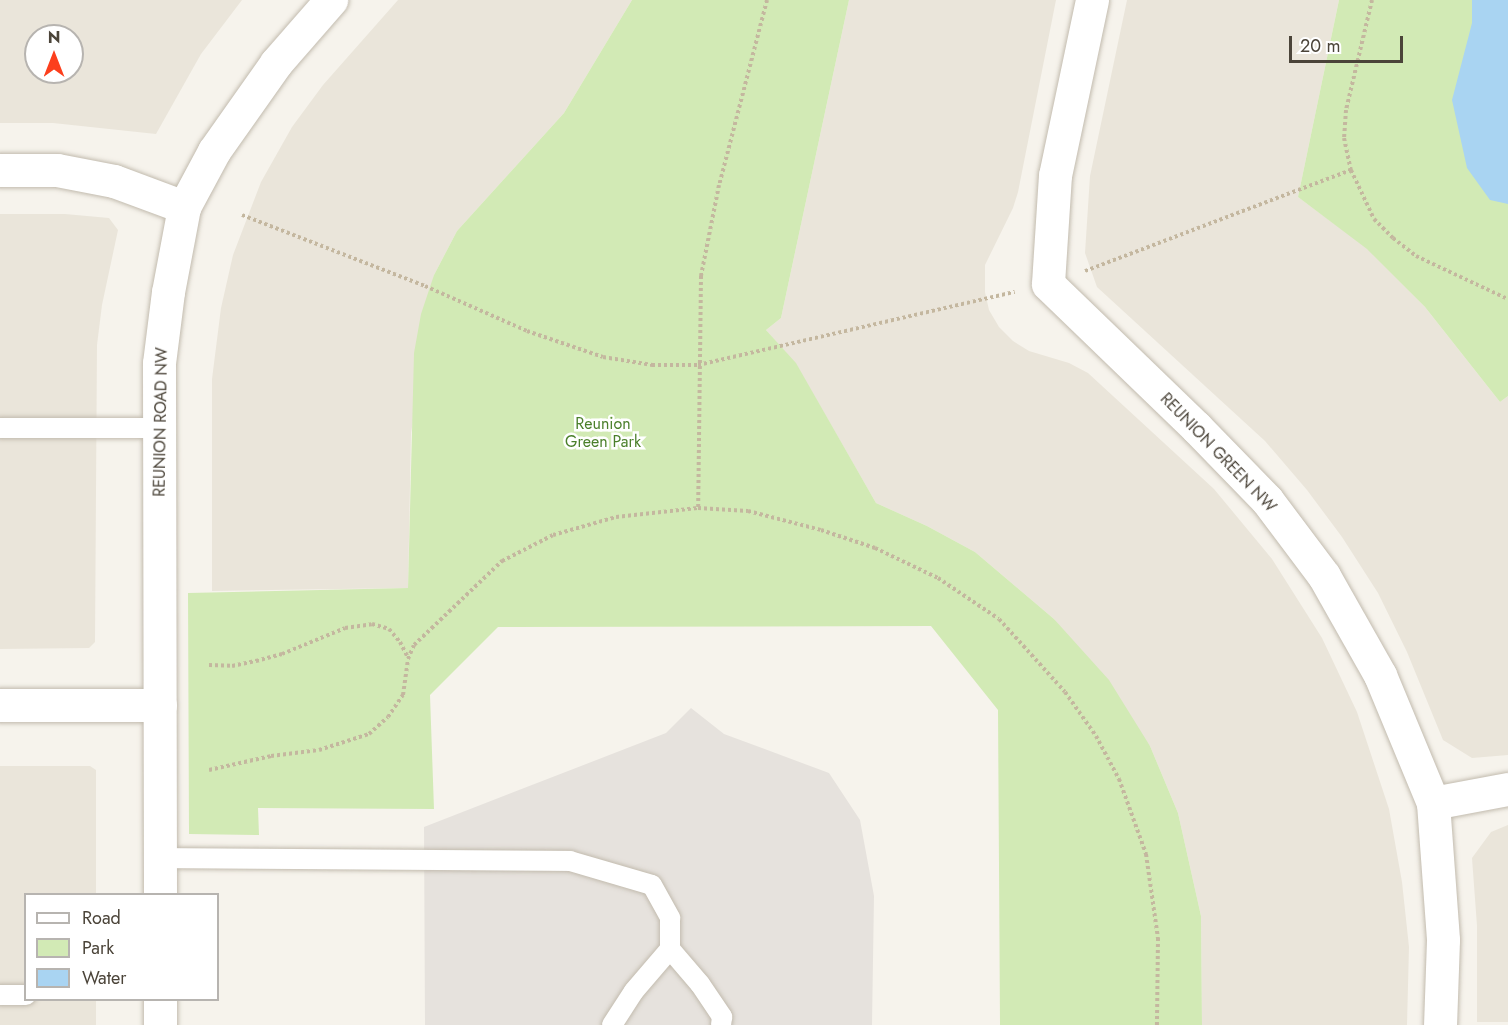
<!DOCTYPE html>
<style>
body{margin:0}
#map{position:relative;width:1508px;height:1025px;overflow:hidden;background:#f6f3ec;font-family:Jost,sans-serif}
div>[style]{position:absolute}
.residential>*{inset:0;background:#eae5da}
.industrial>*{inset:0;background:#e6e2dd}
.green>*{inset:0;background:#d2eab5}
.water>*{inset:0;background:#a9d4f2}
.path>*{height:4px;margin-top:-2px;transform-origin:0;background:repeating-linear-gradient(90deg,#c4b79f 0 3px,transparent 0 6px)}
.roads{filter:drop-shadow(0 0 2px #c2bbae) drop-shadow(0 0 2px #c2bbae)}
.lane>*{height:20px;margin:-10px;padding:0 10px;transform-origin:10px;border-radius:10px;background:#fff}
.street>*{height:33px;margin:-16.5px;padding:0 16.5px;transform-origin:16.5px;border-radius:16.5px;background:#fff}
span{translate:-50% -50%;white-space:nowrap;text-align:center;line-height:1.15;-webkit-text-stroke:5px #fff;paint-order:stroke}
.street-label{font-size:16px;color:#4b4439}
.park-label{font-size:16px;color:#4a7f2a}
.legend{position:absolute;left:24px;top:893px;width:195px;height:108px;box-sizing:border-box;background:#fff;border:2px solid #b7b4b0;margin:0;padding:8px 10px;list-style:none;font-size:18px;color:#4b4439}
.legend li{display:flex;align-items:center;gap:12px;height:30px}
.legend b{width:30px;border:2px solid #b7b4b0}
.north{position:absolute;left:24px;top:24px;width:60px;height:60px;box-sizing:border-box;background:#fff;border:2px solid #b7b4b0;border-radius:50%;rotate:0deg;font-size:16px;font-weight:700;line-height:24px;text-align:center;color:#4b4439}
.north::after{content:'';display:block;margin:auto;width:21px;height:27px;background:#fc3f1d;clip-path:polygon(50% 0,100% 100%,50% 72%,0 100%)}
.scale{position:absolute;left:1289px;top:36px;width:114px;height:27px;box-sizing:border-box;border:3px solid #4b4439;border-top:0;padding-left:8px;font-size:18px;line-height:21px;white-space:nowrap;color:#4b4439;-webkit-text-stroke:4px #fff;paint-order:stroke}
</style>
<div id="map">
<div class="residential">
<div style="clip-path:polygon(evenodd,0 0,242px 0,201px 54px,156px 134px,53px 123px,0 123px,0 0,36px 36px,72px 36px,72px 72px,36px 72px,36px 36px)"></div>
<div style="clip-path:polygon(398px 0,632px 0,564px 113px,457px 231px,434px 275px,411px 434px,408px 588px,212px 591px,212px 379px,221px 308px,233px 255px,261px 182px,292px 127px,323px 85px)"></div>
<div style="clip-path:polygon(849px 0,1056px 0,1018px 192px,1013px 208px,985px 265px,985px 292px,989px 310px,999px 327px,1013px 341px,1029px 351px,1069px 363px,1088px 373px,1214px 489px,1272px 559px,1322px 638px,1357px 712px,1389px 809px,1402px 882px,1409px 947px,1407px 1025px,1202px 1025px,1201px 916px,1178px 813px,1150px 746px,1054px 619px,975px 552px,927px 526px,876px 503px,796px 364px,766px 330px,781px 318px)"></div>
<div style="clip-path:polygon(1127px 0,1339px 0,1298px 197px,1367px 248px,1425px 307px,1500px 402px,1508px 396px,1508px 755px,1472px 758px,1443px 740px,1407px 652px,1378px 593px,1342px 537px,1307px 490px,1265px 441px,1097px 287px,1085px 253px,1090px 176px)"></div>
<div style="clip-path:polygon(0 214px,65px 214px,109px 218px,118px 230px,102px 305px,97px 345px,95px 642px,89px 648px,0 649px)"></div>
<div style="clip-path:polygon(0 766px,90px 766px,96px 770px,96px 894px,26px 894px,26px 1000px,96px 1000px,96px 1025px,0 1025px)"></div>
<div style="clip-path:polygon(1508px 825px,1508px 1022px,1477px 1022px,1477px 926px,1472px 858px,1491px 832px)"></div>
</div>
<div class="industrial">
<div style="clip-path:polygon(691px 708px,724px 734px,829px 773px,860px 820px,874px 896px,872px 1025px,425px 1025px,424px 827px,666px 733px)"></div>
</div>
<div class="green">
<div style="clip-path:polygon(632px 0,849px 0,781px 318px,766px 330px,796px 363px,876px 503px,927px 526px,975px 552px,1054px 619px,1109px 680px,1150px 746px,1178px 813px,1201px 916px,1202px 1025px,1000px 1025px,998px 710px,931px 626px,498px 627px,430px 695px,434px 809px,258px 808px,259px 835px,189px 834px,188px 593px,408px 588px,414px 353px,421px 314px,434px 275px,457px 231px,564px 113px)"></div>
<div style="clip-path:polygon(1339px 0,1508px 0,1508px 396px,1500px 402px,1425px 307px,1367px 249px,1298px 197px)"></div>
</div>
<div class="water">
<div style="clip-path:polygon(1472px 0,1508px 0,1508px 204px,1490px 200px,1467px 168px,1452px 100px,1472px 23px)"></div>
</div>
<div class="path">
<div style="left:767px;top:0;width:191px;rotate:104.5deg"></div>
<div style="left:719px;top:185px;width:93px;rotate:101.2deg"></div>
<div style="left:701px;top:276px;width:232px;rotate:90.7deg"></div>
<div style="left:698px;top:508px;width:50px;rotate:3.4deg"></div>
<div style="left:748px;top:511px;width:75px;rotate:14.6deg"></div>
<div style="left:821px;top:530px;width:57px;rotate:18.4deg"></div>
<div style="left:875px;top:548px;width:70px;rotate:25.5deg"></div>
<div style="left:938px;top:578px;width:73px;rotate:33.9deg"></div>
<div style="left:999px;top:619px;width:98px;rotate:47.9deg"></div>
<div style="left:1065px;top:692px;width:54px;rotate:54.8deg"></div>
<div style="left:1096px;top:736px;width:49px;rotate:61.9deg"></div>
<div style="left:1119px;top:779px;width:80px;rotate:70.2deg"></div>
<div style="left:1146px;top:854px;width:85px;rotate:81.9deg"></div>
<div style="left:1158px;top:938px;width:87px;rotate:90.7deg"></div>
<div style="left:1372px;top:0;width:113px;rotate:103.3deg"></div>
<div style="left:1346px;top:110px;width:28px;rotate:94deg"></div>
<div style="left:1344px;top:138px;width:33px;rotate:78deg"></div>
<div style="left:1351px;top:170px;width:54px;rotate:64.9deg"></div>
<div style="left:1374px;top:219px;width:27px;rotate:45deg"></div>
<div style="left:1393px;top:238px;width:29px;rotate:38deg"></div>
<div style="left:1416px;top:256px;width:102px;rotate:25.1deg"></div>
<div style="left:242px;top:215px;width:196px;rotate:21.2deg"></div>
<div style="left:425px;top:286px;width:111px;rotate:23.8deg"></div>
<div style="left:527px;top:331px;width:80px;rotate:18.9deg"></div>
<div style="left:603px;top:357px;width:50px;rotate:9.3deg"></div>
<div style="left:652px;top:365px;width:46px"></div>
<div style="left:698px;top:365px;width:325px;rotate:-13deg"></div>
<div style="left:1085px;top:271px;width:285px;rotate:-20.8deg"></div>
<div style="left:209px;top:665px;width:23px;rotate:2deg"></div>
<div style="left:232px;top:666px;width:25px;rotate:-12deg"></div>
<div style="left:256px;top:661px;width:27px;rotate:-15deg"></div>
<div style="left:282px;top:654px;width:68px;rotate:-22.4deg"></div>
<div style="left:345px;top:628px;width:27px;rotate:-8deg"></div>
<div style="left:372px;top:624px;width:18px;rotate:16deg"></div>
<div style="left:389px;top:629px;width:17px;rotate:50deg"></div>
<div style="left:400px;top:642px;width:18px;rotate:63deg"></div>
<div style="left:209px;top:770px;width:64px;rotate:-12.7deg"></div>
<div style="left:271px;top:756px;width:48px;rotate:-7.1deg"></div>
<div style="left:319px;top:750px;width:52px;rotate:-17.7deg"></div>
<div style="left:369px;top:734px;width:25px;rotate:-42deg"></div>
<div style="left:388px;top:717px;width:27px;rotate:-56deg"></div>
<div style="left:403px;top:695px;width:36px;rotate:-82deg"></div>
<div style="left:408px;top:659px;width:15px;rotate:-67deg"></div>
<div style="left:414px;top:645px;width:122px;rotate:-43.7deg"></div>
<div style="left:502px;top:561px;width:57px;rotate:-27deg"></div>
<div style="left:553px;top:535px;width:66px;rotate:-15.9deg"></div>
<div style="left:616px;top:517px;width:82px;rotate:-6.3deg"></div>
</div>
<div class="roads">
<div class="lane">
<div style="left:0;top:428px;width:160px"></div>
<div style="left:160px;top:858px;width:410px;rotate:0.4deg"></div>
<div style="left:570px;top:861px;width:85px;rotate:16.3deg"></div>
<div style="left:652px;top:885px;width:38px;rotate:61deg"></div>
<div style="left:670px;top:918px;width:31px;rotate:90deg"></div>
<div style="left:670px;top:949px;width:46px;rotate:49.4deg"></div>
<div style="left:700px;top:984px;width:40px;rotate:56deg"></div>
<div style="left:722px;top:1017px;width:8px;rotate:97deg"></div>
<div style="left:0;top:995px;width:26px"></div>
<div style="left:612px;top:1025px;width:40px;rotate:-57.1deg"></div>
<div style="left:634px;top:991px;width:55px;rotate:-49.4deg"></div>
</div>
<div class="street">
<div style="left:1092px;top:0;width:179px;rotate:101.9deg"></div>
<div style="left:1055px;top:175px;width:109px;rotate:93.7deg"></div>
<div style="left:1048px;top:284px;width:206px;rotate:44deg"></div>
<div style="left:1196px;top:427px;width:102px;rotate:45.8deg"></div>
<div style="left:1267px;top:500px;width:95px;rotate:53.1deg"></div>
<div style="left:1324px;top:576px;width:114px;rotate:60.5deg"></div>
<div style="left:1380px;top:675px;width:139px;rotate:67.5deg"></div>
<div style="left:1433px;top:803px;width:137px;rotate:85.8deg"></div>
<div style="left:1443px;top:940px;width:85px;rotate:92deg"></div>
<div style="left:0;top:170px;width:57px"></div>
<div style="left:57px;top:170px;width:58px;rotate:10.9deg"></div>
<div style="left:114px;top:181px;width:75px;rotate:20.4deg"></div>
<div style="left:0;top:705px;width:160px"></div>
<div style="left:1433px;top:803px;width:76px;rotate:-10.6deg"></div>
<div style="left:160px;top:894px;width:531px;rotate:-90.11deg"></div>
<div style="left:159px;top:363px;width:72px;rotate:-82.8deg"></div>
<div style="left:168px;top:292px;width:86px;rotate:-79.3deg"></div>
<div style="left:184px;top:207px;width:64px;rotate:-61.8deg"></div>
<div style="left:214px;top:151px;width:108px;rotate:-54.8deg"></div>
<div style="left:276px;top:63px;width:84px;rotate:-48.9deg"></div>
<div style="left:160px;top:1025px;width:25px;rotate:-90deg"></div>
</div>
</div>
<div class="street-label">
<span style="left:161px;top:422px;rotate:-89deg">REUNION ROAD NW</span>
<span style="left:1218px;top:453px;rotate:46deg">REUNION GREEN NW</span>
</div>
<div class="park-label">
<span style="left:603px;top:433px">Reunion<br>Green Park</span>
</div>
<ul class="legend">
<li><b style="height:8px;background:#fff"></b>Road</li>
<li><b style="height:16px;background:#d2eab5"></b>Park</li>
<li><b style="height:16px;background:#a9d4f2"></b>Water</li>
</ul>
<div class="north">N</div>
<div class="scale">20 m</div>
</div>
